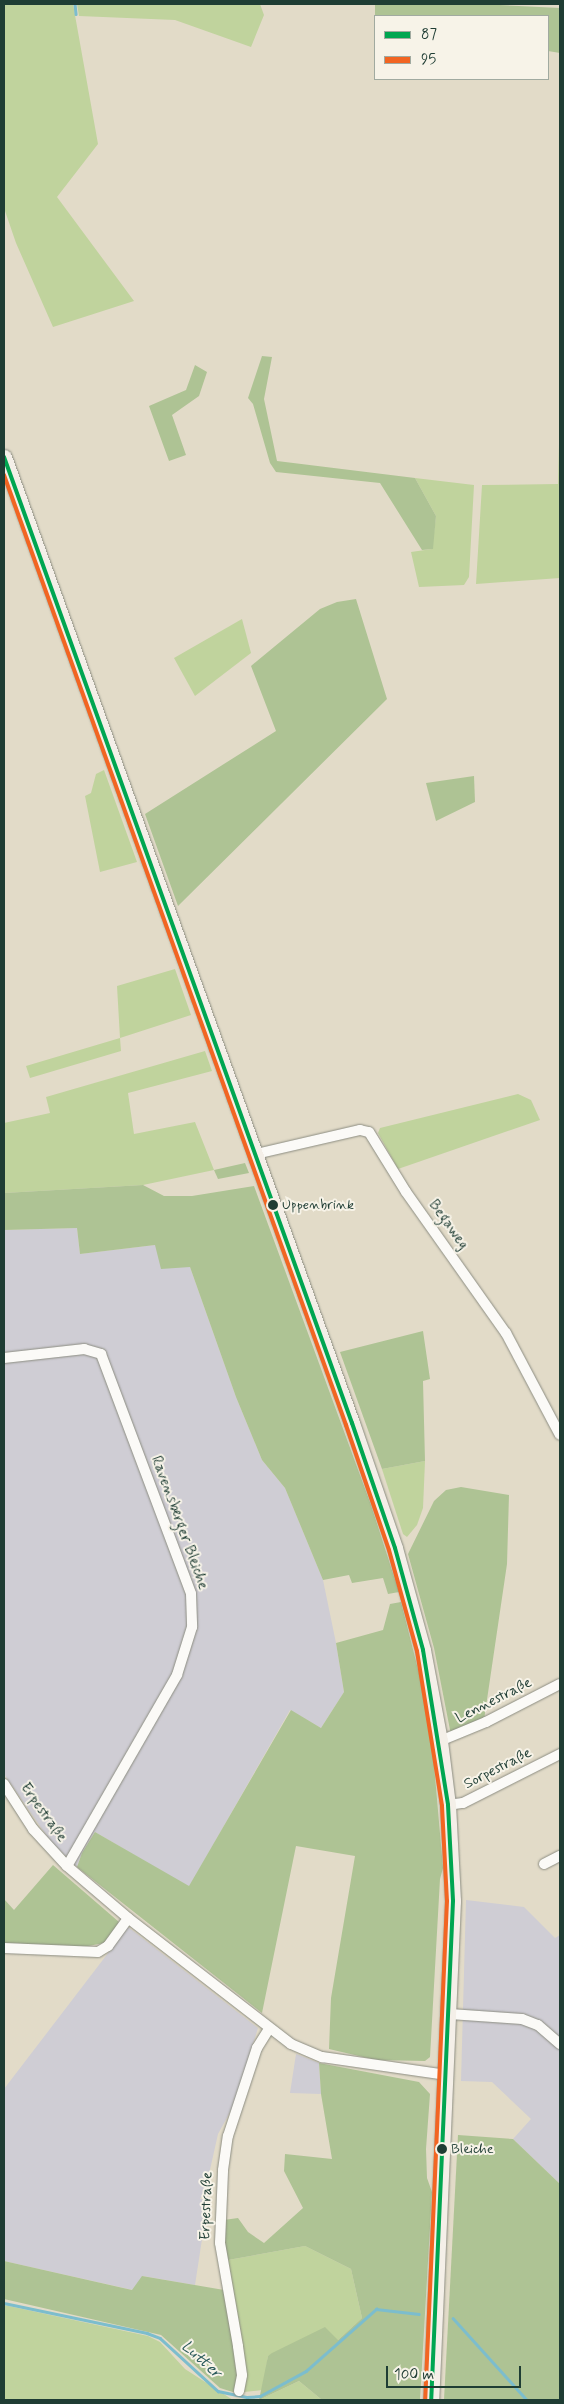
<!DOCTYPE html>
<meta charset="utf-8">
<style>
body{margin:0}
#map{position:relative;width:564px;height:2404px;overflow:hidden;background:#e2dbc8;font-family:Mynerve,sans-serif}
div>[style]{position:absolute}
.industrial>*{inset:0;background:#cfcdd4}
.green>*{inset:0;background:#c0d39d}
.forest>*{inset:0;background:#aec394}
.stream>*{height:2.5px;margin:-1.25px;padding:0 1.25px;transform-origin:1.25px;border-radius:1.25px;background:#7cbdcd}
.roads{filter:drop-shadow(0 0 1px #8c8d82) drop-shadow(0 0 1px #8c8d82)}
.minor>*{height:10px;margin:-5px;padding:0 5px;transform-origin:5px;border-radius:5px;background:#fbfaf7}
.secondary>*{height:15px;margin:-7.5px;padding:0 7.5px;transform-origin:7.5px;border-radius:7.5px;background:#f4efe8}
.bus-1>*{height:4px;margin:-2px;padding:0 2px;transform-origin:2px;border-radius:2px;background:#00a651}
.bus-2>*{height:4px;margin:-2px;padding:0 2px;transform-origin:2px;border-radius:2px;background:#f26522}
.dots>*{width:14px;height:14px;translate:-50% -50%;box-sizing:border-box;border:2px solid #f7f3e8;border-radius:50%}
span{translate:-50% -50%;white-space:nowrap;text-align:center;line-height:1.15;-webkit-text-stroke:4px #f7f3e8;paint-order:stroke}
.bus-label{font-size:14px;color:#1f3d34}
.left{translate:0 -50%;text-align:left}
.street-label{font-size:15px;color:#1f3d34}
.water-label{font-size:16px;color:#2b5a5b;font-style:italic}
.frame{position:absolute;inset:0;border:5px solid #1f3d34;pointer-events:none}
.legend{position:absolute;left:374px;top:15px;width:175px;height:65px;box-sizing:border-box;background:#f7f3e8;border:1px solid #a1aaa0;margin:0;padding:6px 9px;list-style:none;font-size:15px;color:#1f3d34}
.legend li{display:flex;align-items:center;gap:10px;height:25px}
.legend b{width:25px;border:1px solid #a1aaa0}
.scale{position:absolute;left:386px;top:2366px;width:135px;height:22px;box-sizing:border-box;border:2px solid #1f3d34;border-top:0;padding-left:6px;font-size:15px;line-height:18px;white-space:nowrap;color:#1f3d34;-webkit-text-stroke:4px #f7f3e8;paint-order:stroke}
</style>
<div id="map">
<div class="industrial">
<div style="clip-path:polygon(77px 1228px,80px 1254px,155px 1245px,190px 1267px,236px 1397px,262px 1460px,285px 1488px,323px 1580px,336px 1643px,344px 1692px,321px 1728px,290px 1710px,189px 1887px,95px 1832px,82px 1853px,77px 1867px,51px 1842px,4px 1774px,4px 1230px)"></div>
<div style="clip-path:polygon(466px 1900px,524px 1907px,555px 1938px,560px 1935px,560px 2184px,513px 2139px,531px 2119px,492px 2082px,461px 2081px)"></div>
<div style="clip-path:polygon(128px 1927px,258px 2028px,234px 2105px,218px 2134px,205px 2192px,200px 2199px,208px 2200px,195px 2285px,143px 2276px,133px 2290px,4px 2261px,4px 2089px)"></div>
<div style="clip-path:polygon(296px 2054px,319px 2063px,321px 2094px,290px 2093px)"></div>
</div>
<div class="green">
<div style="clip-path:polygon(4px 4px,73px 4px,98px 144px,57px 197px,134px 301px,53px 327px,16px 243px,4px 208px)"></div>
<div style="clip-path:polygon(77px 4px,260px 4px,264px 15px,251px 47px,175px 20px,79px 16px)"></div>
<div style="clip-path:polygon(560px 404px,560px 578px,476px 584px,482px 485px,558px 484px)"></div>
<div style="clip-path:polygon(415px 478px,474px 485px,469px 577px,464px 585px,419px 587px,411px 552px,432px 549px,436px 516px)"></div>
<div style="clip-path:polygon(242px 619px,251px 653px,195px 696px,174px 658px)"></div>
<div style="clip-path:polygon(104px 770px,137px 862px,100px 872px,85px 796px,91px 793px,96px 774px)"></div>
<div style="clip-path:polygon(175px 969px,191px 1015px,120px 1038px,121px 1051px,30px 1078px,26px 1066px,120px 1038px,117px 986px)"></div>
<div style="clip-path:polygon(205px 1051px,212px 1071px,128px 1093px,134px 1134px,195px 1122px,214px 1170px,143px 1185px,4px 1193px,4px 1123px,50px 1113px,46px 1097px)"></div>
<div style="clip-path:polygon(518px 1094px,531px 1100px,540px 1120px,398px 1169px,378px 1133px,380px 1128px)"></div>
<div style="clip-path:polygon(425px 1461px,423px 1508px,417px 1525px,407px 1537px,403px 1534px,382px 1469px)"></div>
<div style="clip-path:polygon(305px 2246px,351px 2269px,362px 2318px,338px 2340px,268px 2356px,263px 2390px,244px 2392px,243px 2346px,228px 2260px)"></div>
<div style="clip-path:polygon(4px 2305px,148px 2336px,160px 2342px,185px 2369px,233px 2400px,4px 2400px)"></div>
<div style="clip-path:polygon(299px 2381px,322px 2400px,257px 2400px,259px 2400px)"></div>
</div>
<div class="forest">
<div style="clip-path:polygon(375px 4px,480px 4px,560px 8px,560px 53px,548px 51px,548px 16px,375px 16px,375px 23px)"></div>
<div style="clip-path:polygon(262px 356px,272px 357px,264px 399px,277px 461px,415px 478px,436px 516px,433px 549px,422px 550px,380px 483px,276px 472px,270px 463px,253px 404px,248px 398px)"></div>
<div style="clip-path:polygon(195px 365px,207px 372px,199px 396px,172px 415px,186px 455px,169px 461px,149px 406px,186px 390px)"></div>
<div style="clip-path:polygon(356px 599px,387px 699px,178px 906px,145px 814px,276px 731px,251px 666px,320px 609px,337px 602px)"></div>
<div style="clip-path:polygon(474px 776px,475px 802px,436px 821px,426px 783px)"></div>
<div style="clip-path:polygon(245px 1163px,249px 1173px,218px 1179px,214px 1170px)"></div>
<div style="clip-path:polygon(143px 1185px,164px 1196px,192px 1196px,254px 1186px,371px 1505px,399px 1592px,388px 1594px,383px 1578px,352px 1583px,349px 1575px,323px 1580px,285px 1488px,262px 1460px,236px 1397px,190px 1267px,161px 1269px,155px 1245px,80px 1254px,77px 1228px,4px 1230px,4px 1193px)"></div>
<div style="clip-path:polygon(423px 1331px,430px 1379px,423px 1381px,425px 1461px,382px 1469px,340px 1352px)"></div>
<div style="clip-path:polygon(461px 1487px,509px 1495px,507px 1564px,484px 1720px,451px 1735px,434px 1648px,408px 1554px,434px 1501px,446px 1490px)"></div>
<div style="clip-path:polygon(401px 1602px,423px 1689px,432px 1742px,443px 1868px,440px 1879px,430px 2057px,425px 2061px,376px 2060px,329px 2049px,331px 1998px,355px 1856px,296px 1846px,262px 2013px,77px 1867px,82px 1853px,95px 1832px,189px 1886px,291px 1710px,321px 1728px,344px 1692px,336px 1643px,383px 1630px,390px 1604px)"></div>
<div style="clip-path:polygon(53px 1865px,119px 1922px,104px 1943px,83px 1947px,4px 1943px,4px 1899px,14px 1910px)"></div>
<div style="clip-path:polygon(319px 2063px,419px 2082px,430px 2094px,426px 2149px,427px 2178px,432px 2192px,420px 2400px,322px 2400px,299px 2381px,259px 2400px,268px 2356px,272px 2353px,325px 2327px,338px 2340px,362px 2318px,351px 2269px,305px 2246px,228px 2260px,224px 2241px,224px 2220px,238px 2218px,248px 2232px,264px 2243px,303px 2208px,284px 2171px,285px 2154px,332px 2159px,321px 2094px)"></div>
<div style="clip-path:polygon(458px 2135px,513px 2139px,560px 2184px,560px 2400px,444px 2400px)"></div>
<div style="clip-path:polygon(4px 2261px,132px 2290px,142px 2276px,224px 2290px,239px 2374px,236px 2393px,220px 2388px,161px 2335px,4px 2299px)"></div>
</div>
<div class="stream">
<div style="left:75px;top:4px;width:10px;rotate:84deg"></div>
<div style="left:4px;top:2303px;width:146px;rotate:11.8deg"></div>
<div style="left:147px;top:2333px;width:14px;rotate:21deg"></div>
<div style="left:160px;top:2338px;width:79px;rotate:42.4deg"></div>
<div style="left:218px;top:2391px;width:30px;rotate:12deg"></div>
<div style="left:247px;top:2397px;width:13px;rotate:-4deg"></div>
<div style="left:260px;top:2396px;width:52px;rotate:-28.5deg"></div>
<div style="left:306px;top:2371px;width:94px;rotate:-41.5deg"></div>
<div style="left:376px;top:2309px;width:43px;rotate:6.6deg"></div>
<div style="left:453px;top:2318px;width:110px;rotate:47.9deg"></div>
</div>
<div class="roads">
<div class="minor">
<div style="left:256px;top:1154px;width:107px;rotate:-13deg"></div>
<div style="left:360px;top:1130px;width:9px;rotate:13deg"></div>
<div style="left:369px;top:1132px;width:70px;rotate:58.3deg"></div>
<div style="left:406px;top:1192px;width:173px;rotate:54.7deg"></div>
<div style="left:506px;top:1333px;width:115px;rotate:62.1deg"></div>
<div style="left:4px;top:1358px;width:81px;rotate:-6.4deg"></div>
<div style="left:84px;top:1349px;width:18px;rotate:16deg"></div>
<div style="left:101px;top:1354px;width:256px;rotate:69.4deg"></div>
<div style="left:191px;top:1594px;width:33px;rotate:88deg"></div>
<div style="left:192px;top:1627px;width:50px;rotate:107.4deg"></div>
<div style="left:177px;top:1675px;width:220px;rotate:119.9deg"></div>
<div style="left:440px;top:1741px;width:50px;rotate:-22.4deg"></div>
<div style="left:486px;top:1722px;width:83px;rotate:-27.2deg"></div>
<div style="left:4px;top:1784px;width:54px;rotate:57.2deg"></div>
<div style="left:33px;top:1829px;width:50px;rotate:47.4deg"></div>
<div style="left:67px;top:1866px;width:80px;rotate:40.4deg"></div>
<div style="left:128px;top:1918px;width:206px;rotate:37.7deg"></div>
<div style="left:291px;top:2044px;width:34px;rotate:23deg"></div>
<div style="left:322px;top:2057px;width:126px;rotate:8.2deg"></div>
<div style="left:448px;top:1805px;width:15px;rotate:-8deg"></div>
<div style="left:463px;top:1803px;width:109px;rotate:-26.8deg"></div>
<div style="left:544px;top:1864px;width:18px;rotate:-27deg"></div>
<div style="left:4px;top:1948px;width:94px;rotate:2.4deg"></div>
<div style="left:98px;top:1952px;width:12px;rotate:-31deg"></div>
<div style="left:108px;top:1946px;width:34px;rotate:-54deg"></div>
<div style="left:450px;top:2014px;width:72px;rotate:4deg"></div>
<div style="left:522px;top:2019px;width:17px;rotate:21deg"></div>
<div style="left:538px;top:2025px;width:29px;rotate:41deg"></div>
<div style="left:239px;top:2391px;width:16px;rotate:-79deg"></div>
<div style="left:242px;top:2375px;width:29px;rotate:-98deg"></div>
<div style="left:238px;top:2346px;width:105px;rotate:-99.9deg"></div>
<div style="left:220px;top:2243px;width:73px;rotate:-87.6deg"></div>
<div style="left:223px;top:2170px;width:34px;rotate:-82deg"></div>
<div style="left:228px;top:2136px;width:93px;rotate:-71.8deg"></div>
<div style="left:257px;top:2048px;width:22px;rotate:-58deg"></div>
</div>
<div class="secondary">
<div style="left:4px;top:457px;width:1027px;rotate:70.19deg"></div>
<div style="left:352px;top:1423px;width:132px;rotate:71deg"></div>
<div style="left:395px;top:1548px;width:106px;rotate:74.6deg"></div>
<div style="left:423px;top:1650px;width:93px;rotate:79.4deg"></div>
<div style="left:440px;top:1741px;width:64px;rotate:82.9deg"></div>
<div style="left:448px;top:1805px;width:96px;rotate:87deg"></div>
<div style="left:453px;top:1901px;width:499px;rotate:92.5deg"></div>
</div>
</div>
<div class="bus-1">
<div style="left:4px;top:457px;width:1027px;rotate:70.19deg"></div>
<div style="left:352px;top:1423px;width:132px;rotate:71deg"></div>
<div style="left:395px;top:1548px;width:106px;rotate:74.6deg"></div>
<div style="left:423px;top:1650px;width:157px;rotate:80.8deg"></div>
<div style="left:448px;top:1805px;width:96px;rotate:87deg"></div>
<div style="left:453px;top:1901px;width:499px;rotate:92.5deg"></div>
</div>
<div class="bus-2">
<div style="left:4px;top:475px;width:1010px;rotate:70.2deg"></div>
<div style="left:346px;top:1425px;width:132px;rotate:71deg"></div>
<div style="left:389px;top:1550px;width:105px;rotate:74.5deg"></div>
<div style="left:417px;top:1651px;width:157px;rotate:80.8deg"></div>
<div style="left:442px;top:1806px;width:95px;rotate:87deg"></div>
<div style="left:447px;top:1901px;width:499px;rotate:92.5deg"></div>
</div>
<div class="dots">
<div style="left:273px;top:1205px;background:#1f3d34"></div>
<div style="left:442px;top:2149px;background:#1f3d34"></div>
</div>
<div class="bus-label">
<span class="left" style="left:282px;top:1205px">Uppenbrink</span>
<span class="left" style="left:451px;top:2149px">Bleiche</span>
</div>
<div class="street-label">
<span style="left:448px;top:1225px;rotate:54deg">Begaweg</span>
<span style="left:179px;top:1523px;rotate:70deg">Ravensberger Bleiche</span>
<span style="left:494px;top:1701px;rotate:-27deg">Lennestraße</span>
<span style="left:498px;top:1769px;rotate:-27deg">Sorpestraße</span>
<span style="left:43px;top:1813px;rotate:54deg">Erpestraße</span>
<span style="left:207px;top:2206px;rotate:-88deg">Erpestraße</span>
</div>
<div class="water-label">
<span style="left:201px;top:2360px;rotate:42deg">Lutter</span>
</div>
<div class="frame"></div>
<ul class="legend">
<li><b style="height:6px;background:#00a651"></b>87</li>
<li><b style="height:6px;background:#f26522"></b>95</li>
</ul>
<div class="scale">100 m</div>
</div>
